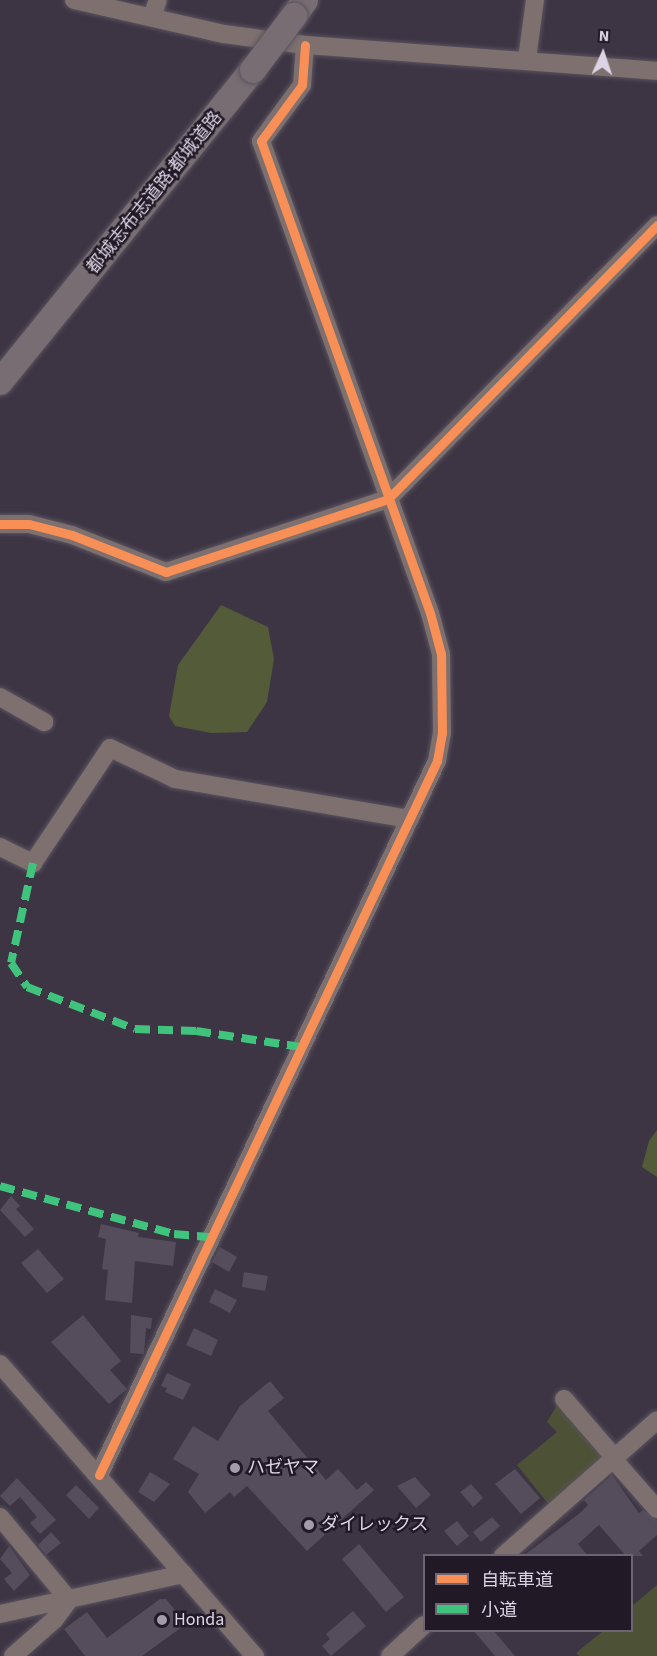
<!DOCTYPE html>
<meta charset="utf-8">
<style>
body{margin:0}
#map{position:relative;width:657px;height:1656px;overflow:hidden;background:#3d3544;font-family:"Source Sans 3","Noto Sans JP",sans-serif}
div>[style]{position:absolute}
.green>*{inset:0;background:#4d5236}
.forest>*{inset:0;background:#545b39}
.building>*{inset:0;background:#554d5c}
.roads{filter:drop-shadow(0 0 2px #5a535f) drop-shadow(0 0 2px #5a535f)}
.minor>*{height:18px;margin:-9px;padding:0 9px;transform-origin:9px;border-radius:9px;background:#7d706e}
.highway>*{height:26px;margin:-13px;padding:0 13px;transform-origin:13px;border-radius:13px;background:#786d73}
.bridges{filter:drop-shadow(0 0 2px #5a535f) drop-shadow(0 0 2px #5a535f)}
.highway-bridge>*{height:26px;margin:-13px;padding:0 13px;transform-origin:13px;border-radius:13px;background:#786d73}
.quiet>*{height:8px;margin-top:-4px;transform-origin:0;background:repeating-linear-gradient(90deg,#40c37c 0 15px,transparent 0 23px)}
.cycleway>*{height:9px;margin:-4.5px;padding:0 4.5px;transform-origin:4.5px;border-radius:4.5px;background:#f78f57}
.dots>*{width:16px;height:16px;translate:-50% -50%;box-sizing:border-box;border:3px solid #211a26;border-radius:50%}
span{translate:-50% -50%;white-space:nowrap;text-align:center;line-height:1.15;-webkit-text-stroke:5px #211a26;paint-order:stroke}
.street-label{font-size:18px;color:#dcd3e4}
.poi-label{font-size:18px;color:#dcd3e4}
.left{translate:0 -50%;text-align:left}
.legend{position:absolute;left:423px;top:1554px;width:210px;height:78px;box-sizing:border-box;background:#211a26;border:2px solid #6c6472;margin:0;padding:8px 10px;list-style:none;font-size:18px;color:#dcd3e4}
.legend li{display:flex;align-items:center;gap:12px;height:30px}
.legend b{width:30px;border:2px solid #6c6472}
.north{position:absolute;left:573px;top:24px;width:60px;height:60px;-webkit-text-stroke:4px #211a26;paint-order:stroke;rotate:3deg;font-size:16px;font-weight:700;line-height:24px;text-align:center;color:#dcd3e4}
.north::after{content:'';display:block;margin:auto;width:21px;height:27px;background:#dcd3e4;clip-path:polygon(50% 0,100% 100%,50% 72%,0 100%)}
</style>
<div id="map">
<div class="green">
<div style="clip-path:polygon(560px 1400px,608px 1459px,550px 1506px,517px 1465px,557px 1432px,547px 1422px)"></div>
<div style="clip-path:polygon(657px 1585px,657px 1656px,579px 1656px,576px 1653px,603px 1631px,632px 1630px,632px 1606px)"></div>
</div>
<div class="forest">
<div style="clip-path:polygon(221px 605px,268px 627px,274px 659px,267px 702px,247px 732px,211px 733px,175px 726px,169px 716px,178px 665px)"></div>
<div style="clip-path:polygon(657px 1130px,657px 1177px,642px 1167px,649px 1141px)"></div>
</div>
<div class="building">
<div style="clip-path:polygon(11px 1196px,20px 1206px,16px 1209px,34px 1229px,25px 1237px,0 1210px)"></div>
<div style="clip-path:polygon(101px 1224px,139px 1233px,138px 1237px,176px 1242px,173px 1266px,135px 1261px,132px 1303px,105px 1300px,108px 1270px,102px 1269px,106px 1239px,98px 1237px)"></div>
<div style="clip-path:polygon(220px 1247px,237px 1257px,229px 1272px,212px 1262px)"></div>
<div style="clip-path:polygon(38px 1249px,64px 1279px,47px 1293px,21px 1263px)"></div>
<div style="clip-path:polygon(244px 1272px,268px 1276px,265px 1291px,242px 1287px)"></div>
<div style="clip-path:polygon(215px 1289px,237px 1300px,230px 1313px,209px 1302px)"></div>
<div style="clip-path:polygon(83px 1315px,121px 1361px,110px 1370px,127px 1389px,109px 1404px,51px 1342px)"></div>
<div style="clip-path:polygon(131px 1315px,152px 1318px,151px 1329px,146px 1328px,144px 1354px,130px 1353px)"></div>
<div style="clip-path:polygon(194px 1328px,218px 1340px,211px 1356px,186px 1345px)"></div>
<div style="clip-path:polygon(167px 1373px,191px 1384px,183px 1400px,165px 1392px,167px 1388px,161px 1386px)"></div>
<div style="clip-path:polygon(270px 1381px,284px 1398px,268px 1411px,326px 1480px,338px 1469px,357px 1490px,366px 1482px,374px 1490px,307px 1551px,247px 1486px,234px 1497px,230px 1492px,205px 1513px,188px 1492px,199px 1474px,173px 1459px,193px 1426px,218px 1441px,240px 1406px)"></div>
<div style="clip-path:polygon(515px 1469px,540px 1498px,521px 1514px,495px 1484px)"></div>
<div style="clip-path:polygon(150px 1472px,170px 1484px,154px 1502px,138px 1492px)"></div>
<div style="clip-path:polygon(612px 1475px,639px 1513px,643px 1510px,657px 1520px,657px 1535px,639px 1551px,643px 1556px,626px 1556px,599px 1525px,578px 1544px,588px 1556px,523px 1556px,580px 1513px,588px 1505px,584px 1500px)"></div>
<div style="clip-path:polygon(415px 1477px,431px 1495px,416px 1508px,397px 1486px)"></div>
<div style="clip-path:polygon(17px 1478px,56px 1520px,40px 1534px,30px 1523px,37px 1517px,20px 1497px,10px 1506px,0 1496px)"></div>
<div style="clip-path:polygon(471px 1484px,483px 1498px,473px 1507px,460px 1492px)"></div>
<div style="clip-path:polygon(76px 1485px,99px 1508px,89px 1519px,66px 1495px)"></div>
<div style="clip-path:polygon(492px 1517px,500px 1526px,481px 1542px,473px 1532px)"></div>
<div style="clip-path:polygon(457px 1521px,469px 1536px,457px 1546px,444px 1531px)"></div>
<div style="clip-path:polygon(51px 1532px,61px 1543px,46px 1555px,38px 1545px)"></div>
<div style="clip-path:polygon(359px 1544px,404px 1597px,386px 1612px,342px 1559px)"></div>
<div style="clip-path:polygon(9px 1546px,30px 1575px,14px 1591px,4px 1579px,12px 1573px,0 1559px)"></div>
<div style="clip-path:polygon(160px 1599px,166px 1599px,186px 1624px,142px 1656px,85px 1656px,64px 1629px,87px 1612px,107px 1638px)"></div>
<div style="clip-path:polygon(353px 1611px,366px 1626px,331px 1656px,322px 1646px,330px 1639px,326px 1634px)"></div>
<div style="clip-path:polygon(473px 1630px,493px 1630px,515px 1656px,495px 1656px)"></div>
</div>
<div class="roads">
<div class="minor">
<div style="left:74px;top:0;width:154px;rotate:12.8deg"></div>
<div style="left:224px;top:34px;width:82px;rotate:7.7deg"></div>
<div style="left:305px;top:45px;width:353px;rotate:4.2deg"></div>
<div style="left:152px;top:17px;width:18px;rotate:-71deg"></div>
<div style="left:527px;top:59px;width:60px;rotate:-82.3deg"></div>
<div style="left:0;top:524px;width:29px"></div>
<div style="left:29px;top:524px;width:44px;rotate:14.3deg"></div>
<div style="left:72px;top:535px;width:101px;rotate:21.5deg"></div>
<div style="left:166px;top:572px;width:234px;rotate:-18.2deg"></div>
<div style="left:388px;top:499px;width:384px;rotate:-45.5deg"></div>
<div style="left:0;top:697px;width:51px;rotate:29.6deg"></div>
<div style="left:0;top:847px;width:37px;rotate:26deg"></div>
<div style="left:33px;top:863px;width:138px;rotate:-56.2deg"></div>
<div style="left:110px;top:748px;width:72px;rotate:25.5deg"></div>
<div style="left:175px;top:779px;width:238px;rotate:9.7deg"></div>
<div style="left:0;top:1364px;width:388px;rotate:48.9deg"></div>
<div style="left:564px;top:1399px;width:77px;rotate:49.2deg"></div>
<div style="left:613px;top:1459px;width:67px;rotate:48.7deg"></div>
<div style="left:99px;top:1475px;width:790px;rotate:-64.67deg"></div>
<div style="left:437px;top:761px;width:28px;rotate:-80deg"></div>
<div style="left:442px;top:733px;width:79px;rotate:-90.7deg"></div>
<div style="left:441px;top:654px;width:42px;rotate:-105deg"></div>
<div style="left:430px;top:613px;width:501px;rotate:-109.7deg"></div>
<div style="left:261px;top:141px;width:69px;rotate:-53.8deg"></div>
<div style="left:302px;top:85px;width:40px;rotate:-85.7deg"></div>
<div style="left:0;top:1517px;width:108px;rotate:50.3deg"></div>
<div style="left:503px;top:1556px;width:205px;rotate:-41.4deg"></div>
<div style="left:0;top:1614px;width:188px;rotate:-12.3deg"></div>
<div style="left:13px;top:1656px;width:55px;rotate:-41.3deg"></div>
<div style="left:54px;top:1620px;width:25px;rotate:-53deg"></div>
<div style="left:390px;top:1656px;width:46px;rotate:-42.4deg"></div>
</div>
<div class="highway">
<div style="left:294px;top:16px;width:19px;rotate:-55deg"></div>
<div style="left:0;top:382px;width:402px;rotate:-51deg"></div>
</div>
</div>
<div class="bridges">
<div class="highway-bridge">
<div style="left:253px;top:70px;width:68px;rotate:-52.8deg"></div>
</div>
</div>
<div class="quiet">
<div style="left:33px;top:863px;width:102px;rotate:102.4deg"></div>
<div style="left:11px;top:963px;width:29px;rotate:56deg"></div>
<div style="left:27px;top:987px;width:116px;rotate:21.3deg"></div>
<div style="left:135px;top:1029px;width:61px;rotate:1.9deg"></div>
<div style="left:196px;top:1031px;width:106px;rotate:8.7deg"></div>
<div style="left:0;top:1186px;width:180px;rotate:15.4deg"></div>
<div style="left:174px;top:1234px;width:37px;rotate:5deg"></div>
</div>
<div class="cycleway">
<div style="left:0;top:524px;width:29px"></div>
<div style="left:29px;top:524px;width:44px;rotate:14.3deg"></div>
<div style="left:72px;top:535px;width:101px;rotate:21.5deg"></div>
<div style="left:166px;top:572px;width:234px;rotate:-18.2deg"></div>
<div style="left:388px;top:499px;width:384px;rotate:-45.5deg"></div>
<div style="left:99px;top:1475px;width:790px;rotate:-64.67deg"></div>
<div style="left:437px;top:761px;width:28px;rotate:-80deg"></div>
<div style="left:442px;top:733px;width:79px;rotate:-90.7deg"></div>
<div style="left:441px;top:654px;width:42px;rotate:-105deg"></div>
<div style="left:430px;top:613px;width:501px;rotate:-109.7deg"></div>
<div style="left:261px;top:141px;width:69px;rotate:-53.8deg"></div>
<div style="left:302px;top:85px;width:40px;rotate:-85.7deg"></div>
</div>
<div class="dots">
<div style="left:235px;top:1468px;background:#a49cac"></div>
<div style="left:309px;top:1525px;background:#a49cac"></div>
<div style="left:162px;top:1620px;background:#a49cac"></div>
</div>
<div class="street-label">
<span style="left:155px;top:193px;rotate:-51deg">都城志布志道路;都城道路</span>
</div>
<div class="poi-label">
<span class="left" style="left:247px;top:1468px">ハゼヤマ</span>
<span class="left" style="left:321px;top:1525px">ダイレックス</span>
<span class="left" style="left:174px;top:1620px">Honda</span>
</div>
<ul class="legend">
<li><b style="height:8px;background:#f78f57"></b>自転車道</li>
<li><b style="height:8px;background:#40c37c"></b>小道</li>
</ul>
<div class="north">N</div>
</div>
